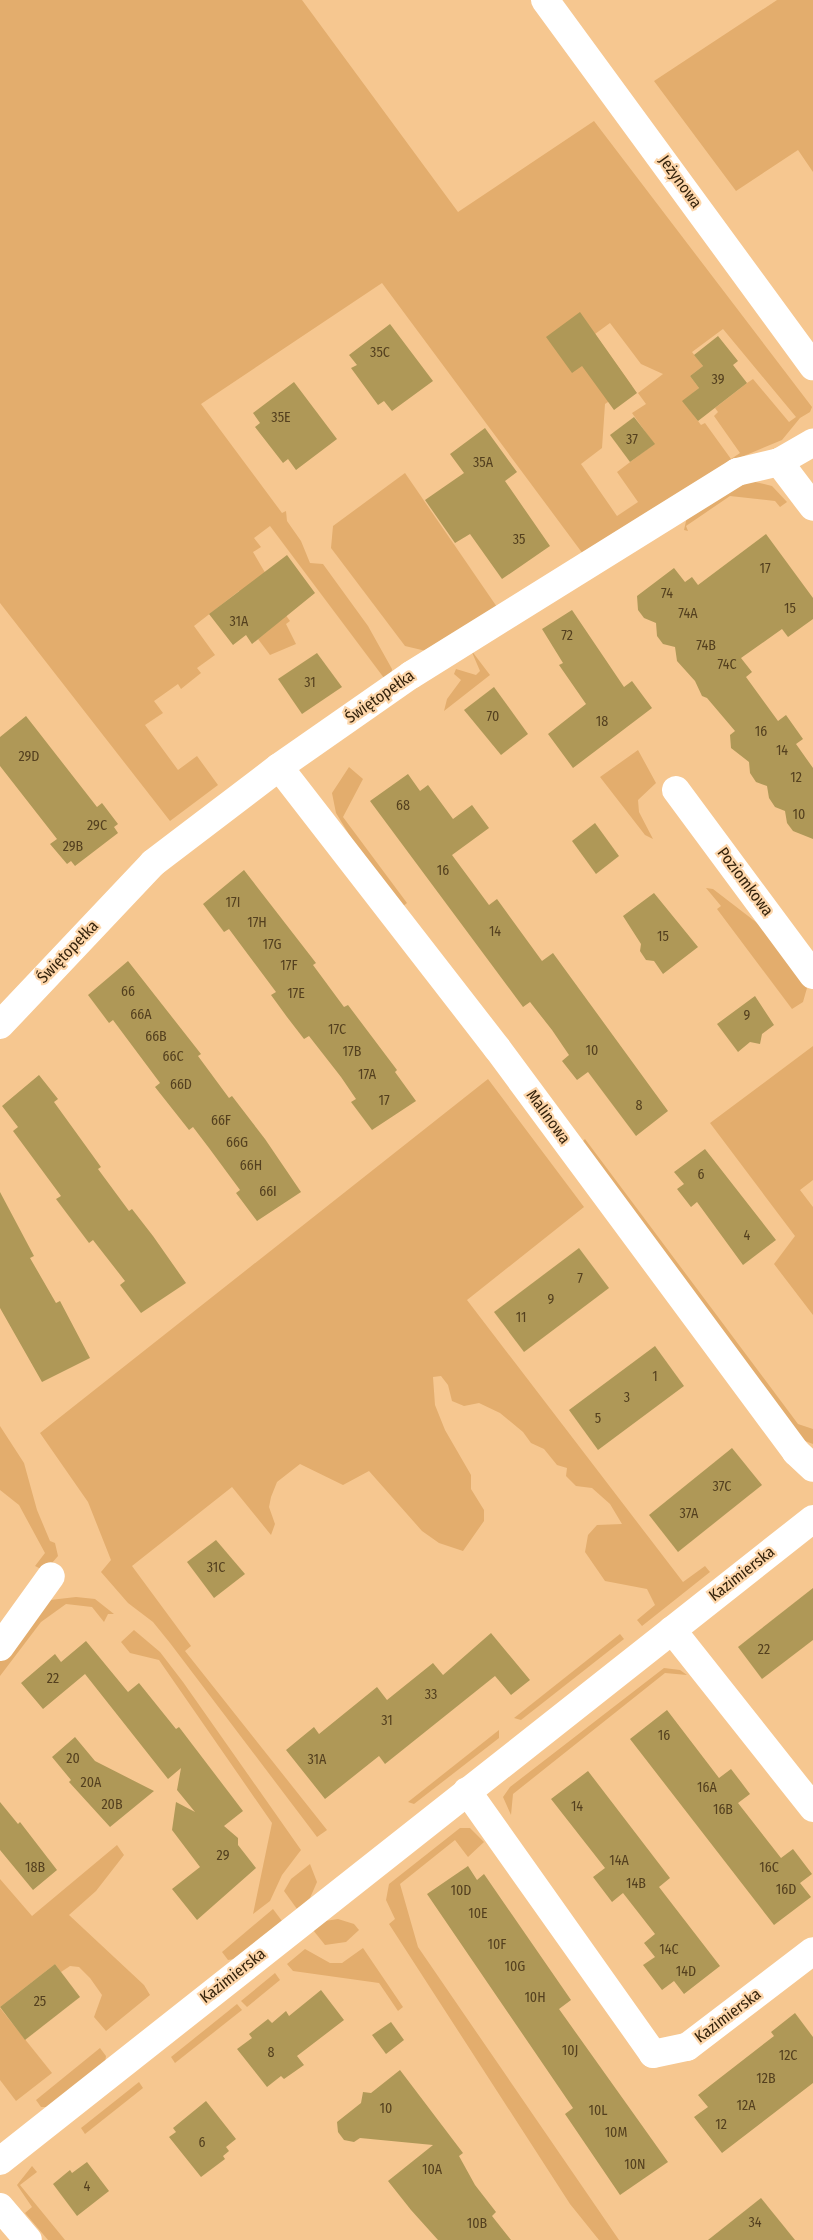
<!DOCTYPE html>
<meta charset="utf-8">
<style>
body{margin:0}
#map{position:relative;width:813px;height:2240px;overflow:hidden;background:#f6c790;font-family:"Fira Sans Condensed",sans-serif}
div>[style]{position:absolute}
.green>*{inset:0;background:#e3ad6d}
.building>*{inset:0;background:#af9857}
.minor>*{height:28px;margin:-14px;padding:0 14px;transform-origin:14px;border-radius:14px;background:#fff}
.tertiary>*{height:28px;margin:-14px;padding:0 14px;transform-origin:14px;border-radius:14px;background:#fff}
span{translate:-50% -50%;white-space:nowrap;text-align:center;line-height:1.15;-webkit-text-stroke:4.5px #fdd6aa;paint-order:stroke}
.number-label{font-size:14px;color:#54401f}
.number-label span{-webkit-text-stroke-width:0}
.street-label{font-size:16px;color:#35230c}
</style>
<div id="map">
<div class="green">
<div style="clip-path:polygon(evenodd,0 0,302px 0,458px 212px,594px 121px,812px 407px,810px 412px,800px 418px,782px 440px,739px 458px,583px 554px,382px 283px,201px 404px,282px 513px,286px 511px,287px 521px,301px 541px,310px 563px,323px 564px,368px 626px,392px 669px,391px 677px,384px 678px,270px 526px,254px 538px,261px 547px,253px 552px,270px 581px,270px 593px,290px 621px,286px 624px,296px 644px,270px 655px,258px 639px,269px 630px,239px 591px,194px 626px,215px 655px,197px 668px,201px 673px,181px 689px,178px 684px,154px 701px,163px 713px,145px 725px,178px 770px,197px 756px,218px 785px,170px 821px,0 603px,0 0,610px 323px,641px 364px,663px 374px,638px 393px,646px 404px,632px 413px,654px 444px,617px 472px,638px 502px,617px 516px,581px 464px,602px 448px,605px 404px,632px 386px,595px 334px,610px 323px,0 0,723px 329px,796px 417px,789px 422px,753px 379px,747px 383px,715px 408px,718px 412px,714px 416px,740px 453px,731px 459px,705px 423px,701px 425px,683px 401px,699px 388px,690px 376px,703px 366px,692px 352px,723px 329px)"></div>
<div style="clip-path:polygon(777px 0,813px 0,813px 172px,798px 150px,736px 191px,654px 81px)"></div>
<div style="clip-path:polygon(405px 473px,497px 607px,426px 651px,405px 646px,331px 548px,333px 526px)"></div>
<div style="clip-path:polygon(751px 481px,772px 486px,787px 502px,780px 507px,775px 501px,730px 496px,686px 526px,688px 531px,684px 530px,687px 517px,735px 486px)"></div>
<div style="clip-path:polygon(471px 650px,490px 675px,444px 711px,447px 699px,461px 680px,454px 674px,456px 669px,476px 675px,480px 671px)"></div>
<div style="clip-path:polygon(638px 750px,656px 783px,638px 800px,639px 812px,653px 839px,645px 835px,600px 777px)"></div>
<div style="clip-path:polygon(349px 767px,363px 779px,343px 817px,407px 903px,402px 907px,364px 859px,336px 813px,332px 793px)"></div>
<div style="clip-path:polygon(706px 888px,713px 889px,765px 929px,807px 988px,803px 1002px,792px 1009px,717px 909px,721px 906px)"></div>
<div style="clip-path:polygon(813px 1046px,813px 1180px,800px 1190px,813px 1207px,813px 1315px,774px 1264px,795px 1236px,710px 1123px)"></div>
<div style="clip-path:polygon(488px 1079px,584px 1207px,467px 1300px,683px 1582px,705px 1566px,710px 1572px,642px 1626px,637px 1620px,655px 1605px,647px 1589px,605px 1581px,585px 1552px,588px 1535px,597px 1525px,622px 1524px,610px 1504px,592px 1488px,576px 1486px,566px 1476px,567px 1468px,557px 1465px,544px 1449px,531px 1443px,523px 1432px,500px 1413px,479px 1403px,464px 1406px,452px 1401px,448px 1385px,441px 1376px,433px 1377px,435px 1405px,445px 1430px,471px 1475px,471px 1489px,484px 1510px,484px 1521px,463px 1551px,439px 1543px,422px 1531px,369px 1471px,343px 1485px,300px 1464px,277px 1482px,271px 1497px,269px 1507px,275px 1524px,271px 1535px,232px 1487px,132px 1566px,191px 1646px,185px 1651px,327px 1830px,317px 1837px,170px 1643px,153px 1622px,128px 1603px,101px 1572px,111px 1560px,88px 1502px,40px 1433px)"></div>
<div style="clip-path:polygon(585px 1139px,798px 1424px,813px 1429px,813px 1444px,797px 1438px,581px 1143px)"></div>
<div style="clip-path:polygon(0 1426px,24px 1463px,37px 1510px,50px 1541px,55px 1543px,58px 1556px,45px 1571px,35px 1566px,45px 1553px,19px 1505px,0 1490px)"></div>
<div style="clip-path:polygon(76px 1597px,95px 1599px,114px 1614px,108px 1614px,104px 1622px,92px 1607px,66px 1604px,41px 1622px,0 1676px,0 1656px,50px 1600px)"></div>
<div style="clip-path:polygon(134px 1630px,160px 1652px,183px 1682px,301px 1850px,282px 1875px,270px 1901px,253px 1914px,272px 1823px,159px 1660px,130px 1653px,121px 1642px)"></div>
<div style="clip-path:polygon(620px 1634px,624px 1639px,521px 1720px,514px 1718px)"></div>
<div style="clip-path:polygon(664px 1668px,680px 1670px,687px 1675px,665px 1673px,513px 1794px,511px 1815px,503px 1797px,510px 1787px)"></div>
<div style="clip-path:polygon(499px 1730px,499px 1738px,414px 1804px,408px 1802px)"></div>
<div style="clip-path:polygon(460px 1828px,470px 1828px,484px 1842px,468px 1857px,455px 1840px,400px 1884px,418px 1947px,619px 2240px,599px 2240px,570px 2204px,389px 1924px,395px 1919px,386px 1900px,389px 1884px)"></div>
<div style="clip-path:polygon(117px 1845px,124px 1855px,96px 1891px,69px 1915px,144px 1985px,150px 1995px,106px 2031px,94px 2017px,102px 1995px,90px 1978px,79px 1967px,70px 1966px,61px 1972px,55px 1964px,0 2007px,0 1879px,32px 1916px)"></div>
<div style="clip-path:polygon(310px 1864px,317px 1882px,310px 1898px,297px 1909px,284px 1891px,291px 1879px)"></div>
<div style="clip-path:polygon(273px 1909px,282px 1921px,234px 1959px,228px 1960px,222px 1952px)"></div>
<div style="clip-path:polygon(338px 1919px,354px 1924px,359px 1930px,346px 1942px,325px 1945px,313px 1930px,325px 1921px)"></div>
<div style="clip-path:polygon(363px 1948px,403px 2007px,398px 2011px,379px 1983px,293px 1971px,287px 1964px,305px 1949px,330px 1963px,342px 1963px)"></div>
<div style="clip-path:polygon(275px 1973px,280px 1980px,247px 2007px,241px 2001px)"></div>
<div style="clip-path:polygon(237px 2004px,242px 2010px,175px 2063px,171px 2057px)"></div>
<div style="clip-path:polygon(0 2008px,52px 2073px,16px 2101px,0 2080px)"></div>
<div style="clip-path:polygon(100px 2048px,106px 2056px,105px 2063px,47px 2107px,41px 2107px,36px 2100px)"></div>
<div style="clip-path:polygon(139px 2082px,143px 2088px,85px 2134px,81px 2128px)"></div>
<div style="clip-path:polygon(32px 2166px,37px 2172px,20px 2185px,65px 2240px,48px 2240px,25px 2213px,32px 2207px,17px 2185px)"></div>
</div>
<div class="building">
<div style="clip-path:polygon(580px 312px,637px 393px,614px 410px,582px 366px,572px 373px,546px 337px)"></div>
<div style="clip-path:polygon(390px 324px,433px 381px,392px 411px,384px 401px,378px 405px,351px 368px,357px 365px,349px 355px)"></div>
<div style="clip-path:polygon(718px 336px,738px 361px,733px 365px,747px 383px,698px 421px,682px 401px,699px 388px,690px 376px,703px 366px,694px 355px)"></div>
<div style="clip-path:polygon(294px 382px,337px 439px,296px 470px,288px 459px,283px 463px,255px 427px,260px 423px,253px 413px)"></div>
<div style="clip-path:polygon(634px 417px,655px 444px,630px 462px,610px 435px)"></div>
<div style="clip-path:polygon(485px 428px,517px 472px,505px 481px,550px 546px,502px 579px,470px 534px,455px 543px,425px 500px,464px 473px,450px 454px)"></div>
<div style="clip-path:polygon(766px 534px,813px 598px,813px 619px,788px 637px,782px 629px,741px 658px,752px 672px,746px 677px,778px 721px,786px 715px,803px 739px,796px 744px,813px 768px,813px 839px,793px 831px,787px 823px,785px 811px,775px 807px,769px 798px,767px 786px,756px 782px,750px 773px,749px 762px,731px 748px,730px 735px,735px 731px,707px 698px,702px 696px,695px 681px,677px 661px,675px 647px,663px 644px,657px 636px,656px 623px,644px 618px,638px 610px,637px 596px,674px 568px,685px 582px,692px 577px,698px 585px)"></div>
<div style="clip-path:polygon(287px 555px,315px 593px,252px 644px,246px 635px,233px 645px,209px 614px)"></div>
<div style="clip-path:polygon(572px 610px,624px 687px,632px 681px,652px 708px,573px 768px,548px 734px,586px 704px,559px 665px,563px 663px,542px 629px)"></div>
<div style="clip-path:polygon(317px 653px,342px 687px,302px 714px,278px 679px)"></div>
<div style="clip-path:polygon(494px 687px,528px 734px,501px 755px,464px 710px)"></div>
<div style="clip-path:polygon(26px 716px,97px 807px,102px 803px,118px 824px,114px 827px,118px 833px,75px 866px,71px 861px,67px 864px,50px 844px,57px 839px,0 766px,0 737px)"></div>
<div style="clip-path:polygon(408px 774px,420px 791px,428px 785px,453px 819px,472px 805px,489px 828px,452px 855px,489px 905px,497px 899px,542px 961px,553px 953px,668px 1111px,636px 1136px,588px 1072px,577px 1080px,562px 1061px,569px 1055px,552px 1030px,530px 1002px,523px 1007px,370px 801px)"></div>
<div style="clip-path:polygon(595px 823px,619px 856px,596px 874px,572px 841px)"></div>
<div style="clip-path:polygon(244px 870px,316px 963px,313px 965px,344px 1007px,348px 1005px,397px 1070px,395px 1072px,416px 1101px,372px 1130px,351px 1102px,356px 1099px,341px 1077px,309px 1036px,304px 1039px,287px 1017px,271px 995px,276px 992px,229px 929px,224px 932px,203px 904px)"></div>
<div style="clip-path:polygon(654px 893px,698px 947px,663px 974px,654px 961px,646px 960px,640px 951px,641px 944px,623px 916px)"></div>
<div style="clip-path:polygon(128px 961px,201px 1054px,198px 1056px,229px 1098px,232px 1096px,265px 1139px,301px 1192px,257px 1221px,236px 1193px,240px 1190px,209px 1148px,193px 1127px,189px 1130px,155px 1087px,160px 1083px,113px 1020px,109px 1023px,88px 995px)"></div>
<div style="clip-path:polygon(755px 996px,774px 1025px,762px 1034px,760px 1044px,750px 1042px,738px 1052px,717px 1024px)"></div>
<div style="clip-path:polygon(39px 1075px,58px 1099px,54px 1102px,101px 1167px,98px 1169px,129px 1211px,132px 1209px,153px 1236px,186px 1283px,141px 1313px,120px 1285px,125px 1281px,93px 1240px,89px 1243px,56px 1199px,61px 1196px,13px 1131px,18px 1127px,2px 1106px)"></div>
<div style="clip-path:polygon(705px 1149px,776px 1240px,743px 1265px,697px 1202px,691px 1207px,677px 1189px,684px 1184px,674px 1172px)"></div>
<div style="clip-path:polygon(0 1192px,34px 1256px,30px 1258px,56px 1303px,60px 1301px,90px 1358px,42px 1382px,0 1308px)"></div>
<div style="clip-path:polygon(579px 1248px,609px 1288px,524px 1352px,494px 1312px)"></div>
<div style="clip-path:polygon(655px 1346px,684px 1386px,598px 1450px,569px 1410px)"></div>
<div style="clip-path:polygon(732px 1448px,762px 1485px,678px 1552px,649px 1515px)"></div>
<div style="clip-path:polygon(216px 1540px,245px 1574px,214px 1598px,187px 1562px)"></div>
<div style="clip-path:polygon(813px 1588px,813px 1640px,762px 1679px,738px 1647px)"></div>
<div style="clip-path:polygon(491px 1633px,530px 1680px,511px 1695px,495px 1676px,385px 1764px,379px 1756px,325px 1799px,286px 1750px,314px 1727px,319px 1734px,377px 1687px,387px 1700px,433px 1663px,443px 1675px)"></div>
<div style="clip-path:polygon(86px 1641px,128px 1692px,139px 1683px,176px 1729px,179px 1727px,243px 1811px,224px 1826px,238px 1838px,238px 1845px,256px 1868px,197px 1920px,172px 1889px,200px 1867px,172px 1830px,176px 1802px,195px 1812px,177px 1790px,181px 1768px,168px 1779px,85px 1674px,43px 1709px,21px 1683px,55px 1654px,61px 1662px)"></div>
<div style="clip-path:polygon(667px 1710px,719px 1778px,731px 1769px,741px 1782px,750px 1794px,738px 1803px,781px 1858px,793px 1849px,812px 1874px,800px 1883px,811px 1897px,774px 1925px,630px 1739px)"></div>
<div style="clip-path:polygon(75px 1737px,95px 1761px,154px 1791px,110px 1827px,69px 1782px,71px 1780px,52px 1757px)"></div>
<div style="clip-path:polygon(588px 1771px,670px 1878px,659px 1887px,720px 1966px,684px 1994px,674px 1981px,662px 1990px,643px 1965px,655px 1957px,644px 1943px,655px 1934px,623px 1893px,612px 1902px,593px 1877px,605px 1868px,551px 1799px)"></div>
<div style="clip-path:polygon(0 1802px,18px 1824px,20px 1822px,57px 1870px,33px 1890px,0 1850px)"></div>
<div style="clip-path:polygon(468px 1866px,477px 1880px,484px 1874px,571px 2000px,559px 2009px,668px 2162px,620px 2195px,565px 2114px,573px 2108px,427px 1894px)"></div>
<div style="clip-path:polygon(55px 1964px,80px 1997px,25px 2040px,0 2007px)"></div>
<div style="clip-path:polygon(321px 1990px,344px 2020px,297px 2056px,304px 2065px,284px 2079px,281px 2076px,267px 2087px,237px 2049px,252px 2038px,249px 2034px,268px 2019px,272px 2023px,286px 2011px,289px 2016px)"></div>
<div style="clip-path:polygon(795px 2013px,813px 2037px,813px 2083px,722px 2153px,694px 2117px,708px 2107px,698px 2095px,774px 2036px,771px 2032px)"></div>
<div style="clip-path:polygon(391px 2022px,404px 2040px,386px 2054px,372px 2035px)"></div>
<div style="clip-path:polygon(400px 2070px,463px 2153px,459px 2156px,475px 2185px,496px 2212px,492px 2216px,511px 2240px,438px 2240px,411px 2210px,388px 2181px,433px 2145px,360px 2138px,354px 2142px,344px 2140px,338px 2132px,337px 2122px,361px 2103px,363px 2092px,371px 2093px)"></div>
<div style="clip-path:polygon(206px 2101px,236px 2139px,226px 2147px,229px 2151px,223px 2156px,225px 2159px,201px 2177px,169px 2137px,176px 2132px,173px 2128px)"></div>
<div style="clip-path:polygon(87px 2162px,109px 2191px,77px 2216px,53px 2184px,70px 2170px,72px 2173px)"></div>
<div style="clip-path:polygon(761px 2198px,795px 2240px,708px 2240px)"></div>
</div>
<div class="minor">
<div style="left:545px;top:0;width:454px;rotate:53.8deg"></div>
<div style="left:779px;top:462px;width:56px;rotate:52.9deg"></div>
<div style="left:279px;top:767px;width:356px;rotate:52.2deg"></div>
<div style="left:497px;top:1048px;width:503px;rotate:53.49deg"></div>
<div style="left:796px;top:1452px;width:23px;rotate:43deg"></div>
<div style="left:676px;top:790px;width:230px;rotate:53.5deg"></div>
<div style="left:0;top:1025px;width:223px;rotate:-46.6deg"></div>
<div style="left:153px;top:863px;width:158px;rotate:-37.3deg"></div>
<div style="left:279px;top:767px;width:161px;rotate:-34.9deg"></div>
<div style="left:411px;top:675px;width:384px;rotate:-31.9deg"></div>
<div style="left:737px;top:472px;width:43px;rotate:-13.4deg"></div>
<div style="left:779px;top:462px;width:39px;rotate:-30deg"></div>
<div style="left:672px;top:1630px;width:227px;rotate:51.6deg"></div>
<div style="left:0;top:1647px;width:87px;rotate:-54.3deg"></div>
<div style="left:467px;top:1791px;width:322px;rotate:54.7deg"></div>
<div style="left:653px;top:2054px;width:35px;rotate:-12deg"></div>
<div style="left:687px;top:2047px;width:158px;rotate:-37.3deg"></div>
<div style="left:0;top:2207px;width:43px;rotate:49.7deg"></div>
</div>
<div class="tertiary">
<div style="left:0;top:2161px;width:1036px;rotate:-38.3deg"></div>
</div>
<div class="number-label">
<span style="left:380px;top:353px">35C</span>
<span style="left:718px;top:380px">39</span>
<span style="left:281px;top:418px">35E</span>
<span style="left:632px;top:440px">37</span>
<span style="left:483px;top:463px">35A</span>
<span style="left:519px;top:540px">35</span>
<span style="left:765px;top:569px">17</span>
<span style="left:667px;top:594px">74</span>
<span style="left:790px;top:609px">15</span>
<span style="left:688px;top:614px">74A</span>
<span style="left:239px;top:622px">31A</span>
<span style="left:567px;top:636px">72</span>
<span style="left:706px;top:646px">74B</span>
<span style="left:727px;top:665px">74C</span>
<span style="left:310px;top:683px">31</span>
<span style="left:493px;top:717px">70</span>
<span style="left:602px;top:722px">18</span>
<span style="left:761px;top:732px">16</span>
<span style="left:782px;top:751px">14</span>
<span style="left:29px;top:757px">29D</span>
<span style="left:796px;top:778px">12</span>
<span style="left:403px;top:806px">68</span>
<span style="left:799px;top:815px">10</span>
<span style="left:97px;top:826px">29C</span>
<span style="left:73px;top:847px">29B</span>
<span style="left:443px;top:871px">16</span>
<span style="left:233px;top:903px">17I</span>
<span style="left:257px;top:923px">17H</span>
<span style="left:495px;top:932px">14</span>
<span style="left:663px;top:937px">15</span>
<span style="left:272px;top:945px">17G</span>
<span style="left:289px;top:966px">17F</span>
<span style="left:128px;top:992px">66</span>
<span style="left:296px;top:994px">17E</span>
<span style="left:141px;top:1015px">66A</span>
<span style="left:747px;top:1016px">9</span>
<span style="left:337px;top:1030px">17C</span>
<span style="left:156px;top:1037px">66B</span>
<span style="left:592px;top:1051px">10</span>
<span style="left:352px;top:1052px">17B</span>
<span style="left:173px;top:1057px">66C</span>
<span style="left:367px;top:1075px">17A</span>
<span style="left:181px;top:1085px">66D</span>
<span style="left:384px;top:1101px">17</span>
<span style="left:639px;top:1106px">8</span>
<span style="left:221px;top:1121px">66F</span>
<span style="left:237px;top:1143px">66G</span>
<span style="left:251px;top:1166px">66H</span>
<span style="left:701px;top:1175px">6</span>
<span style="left:268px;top:1192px">66I</span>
<span style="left:747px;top:1236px">4</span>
<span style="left:580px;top:1279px">7</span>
<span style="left:551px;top:1300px">9</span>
<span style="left:521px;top:1318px">11</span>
<span style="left:655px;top:1377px">1</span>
<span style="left:627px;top:1398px">3</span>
<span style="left:598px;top:1419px">5</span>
<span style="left:722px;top:1487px">37C</span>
<span style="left:689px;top:1514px">37A</span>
<span style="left:216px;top:1568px">31C</span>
<span style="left:764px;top:1650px">22</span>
<span style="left:53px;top:1679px">22</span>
<span style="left:431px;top:1695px">33</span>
<span style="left:387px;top:1721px">31</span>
<span style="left:664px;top:1736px">16</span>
<span style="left:73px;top:1759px">20</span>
<span style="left:317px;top:1760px">31A</span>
<span style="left:91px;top:1783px">20A</span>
<span style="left:707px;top:1788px">16A</span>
<span style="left:112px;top:1805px">20B</span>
<span style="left:577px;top:1807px">14</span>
<span style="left:723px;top:1810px">16B</span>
<span style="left:223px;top:1856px">29</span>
<span style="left:619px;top:1861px">14A</span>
<span style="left:35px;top:1868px">18B</span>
<span style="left:769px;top:1868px">16C</span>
<span style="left:636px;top:1884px">14B</span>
<span style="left:786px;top:1890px">16D</span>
<span style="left:461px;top:1891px">10D</span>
<span style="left:478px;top:1914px">10E</span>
<span style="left:497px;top:1945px">10F</span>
<span style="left:669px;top:1950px">14C</span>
<span style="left:515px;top:1967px">10G</span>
<span style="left:686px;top:1972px">14D</span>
<span style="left:535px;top:1998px">10H</span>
<span style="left:40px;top:2002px">25</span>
<span style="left:570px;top:2051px">10J</span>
<span style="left:271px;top:2053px">8</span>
<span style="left:788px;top:2056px">12C</span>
<span style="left:766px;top:2079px">12B</span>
<span style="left:746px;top:2106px">12A</span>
<span style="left:386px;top:2109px">10</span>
<span style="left:598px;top:2111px">10L</span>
<span style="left:721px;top:2125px">12</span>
<span style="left:616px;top:2133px">10M</span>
<span style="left:202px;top:2143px">6</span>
<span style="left:635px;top:2165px">10N</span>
<span style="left:432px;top:2170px">10A</span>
<span style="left:87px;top:2187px">4</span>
<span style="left:755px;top:2223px">34</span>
<span style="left:477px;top:2224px">10B</span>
</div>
<div class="street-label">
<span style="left:680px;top:182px;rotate:54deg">Jeżynowa</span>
<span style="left:380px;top:697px;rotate:-35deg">Świętopełka</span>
<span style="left:745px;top:882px;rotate:53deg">Poziomkowa</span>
<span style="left:68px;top:952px;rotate:-46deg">Świętopełka</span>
<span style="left:548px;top:1117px;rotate:54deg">Malinowa</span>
<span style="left:742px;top:1574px;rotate:-38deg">Kazimierska</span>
<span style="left:233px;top:1976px;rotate:-38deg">Kazimierska</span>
<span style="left:728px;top:2016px;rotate:-37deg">Kazimierska</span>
</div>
</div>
